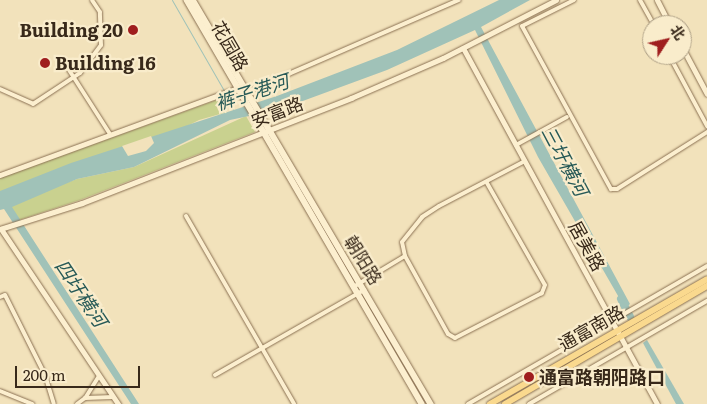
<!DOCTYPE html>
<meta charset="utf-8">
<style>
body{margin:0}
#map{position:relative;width:707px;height:404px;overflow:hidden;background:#f2e2bb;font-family:Literata,"Noto Sans SC",serif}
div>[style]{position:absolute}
.green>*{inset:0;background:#c9d18f}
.water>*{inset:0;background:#a0c2b8}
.pier>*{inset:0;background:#f2e2bb}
.stream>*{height:1px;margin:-0.5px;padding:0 0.5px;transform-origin:0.5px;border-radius:0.5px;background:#a0c2b8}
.river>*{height:8px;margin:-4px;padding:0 4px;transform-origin:4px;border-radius:4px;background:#a0c2b8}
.roads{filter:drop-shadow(0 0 1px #8b7153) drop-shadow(0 0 1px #8b7153)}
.minor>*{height:4px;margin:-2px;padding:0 2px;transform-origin:2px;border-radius:2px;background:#fcefcf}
.tertiary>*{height:5px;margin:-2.5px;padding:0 2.5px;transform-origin:2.5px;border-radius:2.5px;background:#fcefcf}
.secondary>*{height:5.5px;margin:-2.75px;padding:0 2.75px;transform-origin:2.75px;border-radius:2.75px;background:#fcefcf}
.primary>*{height:6px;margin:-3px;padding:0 3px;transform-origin:3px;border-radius:3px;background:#fad98e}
.dots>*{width:14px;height:14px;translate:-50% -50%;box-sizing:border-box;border:2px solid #f9eccb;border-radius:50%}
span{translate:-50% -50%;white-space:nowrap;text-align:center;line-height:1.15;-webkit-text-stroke:4.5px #f9eccb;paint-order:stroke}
.poi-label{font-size:18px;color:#38291a;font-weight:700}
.right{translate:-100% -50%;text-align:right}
.left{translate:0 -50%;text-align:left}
.street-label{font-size:18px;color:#38291a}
.water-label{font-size:19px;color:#275a57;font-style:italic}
.north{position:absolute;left:642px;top:15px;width:50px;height:50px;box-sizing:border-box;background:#f9eccb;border:1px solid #ac9e84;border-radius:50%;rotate:55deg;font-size:14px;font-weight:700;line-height:20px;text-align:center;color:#38291a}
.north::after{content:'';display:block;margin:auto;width:18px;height:22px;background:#9f1e1e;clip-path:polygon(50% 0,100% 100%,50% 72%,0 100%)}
.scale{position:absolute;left:15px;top:366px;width:125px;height:22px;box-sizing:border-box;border:2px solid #38291a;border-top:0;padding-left:6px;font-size:15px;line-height:18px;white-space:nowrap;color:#38291a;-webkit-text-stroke:4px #f9eccb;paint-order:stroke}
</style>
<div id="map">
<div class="green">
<div style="clip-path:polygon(222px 98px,227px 112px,199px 120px,154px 143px,0 194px,0 178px)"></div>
<div style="clip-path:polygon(246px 116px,255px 132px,80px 200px,16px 221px,5px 205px,77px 179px,134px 167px)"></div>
</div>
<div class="water">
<div style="clip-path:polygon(499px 0,530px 0,481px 27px,630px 304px,625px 308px,538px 157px,475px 30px,387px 70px,281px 109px,230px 120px,134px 167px,77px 179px,12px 207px,139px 404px,131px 404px,4px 209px,0 210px,0 191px,71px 163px,277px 96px,397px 50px)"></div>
<div style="clip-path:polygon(647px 340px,654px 352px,684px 404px,676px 404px,643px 343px)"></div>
</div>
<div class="pier">
<div style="clip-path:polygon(151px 136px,154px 143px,146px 151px,128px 156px,122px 146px)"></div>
</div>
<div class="stream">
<div style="left:172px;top:0;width:106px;rotate:60.1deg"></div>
<div style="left:227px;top:95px;width:16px;rotate:68deg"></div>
</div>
<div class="river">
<div style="left:621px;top:299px;width:20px;rotate:63deg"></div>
</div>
<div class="roads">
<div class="minor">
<div style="left:574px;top:0;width:58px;rotate:153.4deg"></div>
<div style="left:522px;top:26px;width:186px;rotate:61.4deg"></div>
<div style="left:611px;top:189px;width:6px"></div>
<div style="left:617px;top:189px;width:107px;rotate:-32.3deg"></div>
<div style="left:640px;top:0;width:29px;rotate:61deg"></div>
<div style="left:669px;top:55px;width:81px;rotate:61.8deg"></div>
<div style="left:62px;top:59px;width:89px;rotate:57.4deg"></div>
<div style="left:0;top:89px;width:36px;rotate:24deg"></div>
<div style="left:33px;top:104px;width:56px;rotate:-33.4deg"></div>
<div style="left:80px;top:73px;width:35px;rotate:-53deg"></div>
<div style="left:101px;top:45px;width:33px;rotate:-92deg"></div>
<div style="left:100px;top:12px;width:14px;rotate:-124deg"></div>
<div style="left:247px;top:92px;width:231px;rotate:-23.5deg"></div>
<div style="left:516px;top:145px;width:58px;rotate:-28.8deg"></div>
<div style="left:487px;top:183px;width:117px;rotate:60.4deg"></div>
<div style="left:545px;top:285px;width:9px;rotate:111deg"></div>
<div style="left:542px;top:293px;width:98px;rotate:152.7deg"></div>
<div style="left:455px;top:338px;width:8px;rotate:-150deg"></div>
<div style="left:448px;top:334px;width:89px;rotate:-118.9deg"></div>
<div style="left:405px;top:256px;width:14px;rotate:-102deg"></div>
<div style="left:402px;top:242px;width:32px;rotate:-51deg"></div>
<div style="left:422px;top:217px;width:20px;rotate:-33deg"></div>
<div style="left:439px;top:206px;width:97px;rotate:-27.6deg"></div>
<div style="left:186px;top:216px;width:217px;rotate:60.1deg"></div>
<div style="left:355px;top:286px;width:58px;rotate:-31deg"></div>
<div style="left:0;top:297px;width:5px;rotate:-22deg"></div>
<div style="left:5px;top:295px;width:89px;rotate:63.4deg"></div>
<div style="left:45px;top:375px;width:30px;rotate:73deg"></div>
<div style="left:215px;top:375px;width:172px;rotate:-29.7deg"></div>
<div style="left:99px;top:376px;width:26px;rotate:122deg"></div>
<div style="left:85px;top:398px;width:28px;rotate:-2deg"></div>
<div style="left:0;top:391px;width:35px;rotate:22deg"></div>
<div style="left:77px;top:404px;width:10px;rotate:-37deg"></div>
<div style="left:468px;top:404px;width:276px;rotate:-30deg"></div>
<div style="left:529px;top:404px;width:206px;rotate:-30.1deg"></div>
</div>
<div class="tertiary">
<div style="left:657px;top:0;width:28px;rotate:63deg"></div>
<div style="left:682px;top:47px;width:53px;rotate:62deg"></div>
<div style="left:463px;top:48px;width:405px;rotate:61.4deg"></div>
<div style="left:0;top:175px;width:253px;rotate:-20.1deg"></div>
<div style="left:0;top:229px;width:86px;rotate:-17.6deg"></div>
<div style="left:82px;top:203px;width:289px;rotate:-21.3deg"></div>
<div style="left:351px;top:98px;width:100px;rotate:-23.5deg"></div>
<div style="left:443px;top:58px;width:127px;rotate:-27.2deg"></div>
<div style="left:1px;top:229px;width:211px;rotate:56.2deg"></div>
</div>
<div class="secondary">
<div style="left:187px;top:0;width:467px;rotate:59.8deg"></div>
<div style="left:193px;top:0;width:469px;rotate:59.5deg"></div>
</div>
<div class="primary">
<div style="left:490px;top:404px;width:250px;rotate:-29.9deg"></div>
<div style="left:505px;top:404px;width:234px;rotate:-30.3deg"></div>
</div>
</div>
<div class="dots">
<div style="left:133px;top:30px;background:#9f1e1e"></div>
<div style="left:45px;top:63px;background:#9f1e1e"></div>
<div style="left:529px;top:377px;background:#9f1e1e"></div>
</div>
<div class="poi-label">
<span class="right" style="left:123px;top:30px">Building 20</span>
<span class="left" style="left:55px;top:63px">Building 16</span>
<span class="left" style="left:539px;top:377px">通富路朝阳路口</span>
</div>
<div class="street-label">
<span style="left:230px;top:46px;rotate:60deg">花园路</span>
<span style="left:277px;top:112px;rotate:-21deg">安富路</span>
<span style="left:587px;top:246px;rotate:61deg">居美路</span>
<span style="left:363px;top:260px;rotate:58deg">朝阳路</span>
<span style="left:591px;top:328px;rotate:-30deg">通富南路</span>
</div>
<div class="water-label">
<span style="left:252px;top:92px;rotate:-18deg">裤子港河</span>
<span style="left:565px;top:161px;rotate:62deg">三圩横河</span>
<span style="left:81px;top:293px;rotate:56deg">四圩横河</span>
</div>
<div class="north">北</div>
<div class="scale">200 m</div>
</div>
